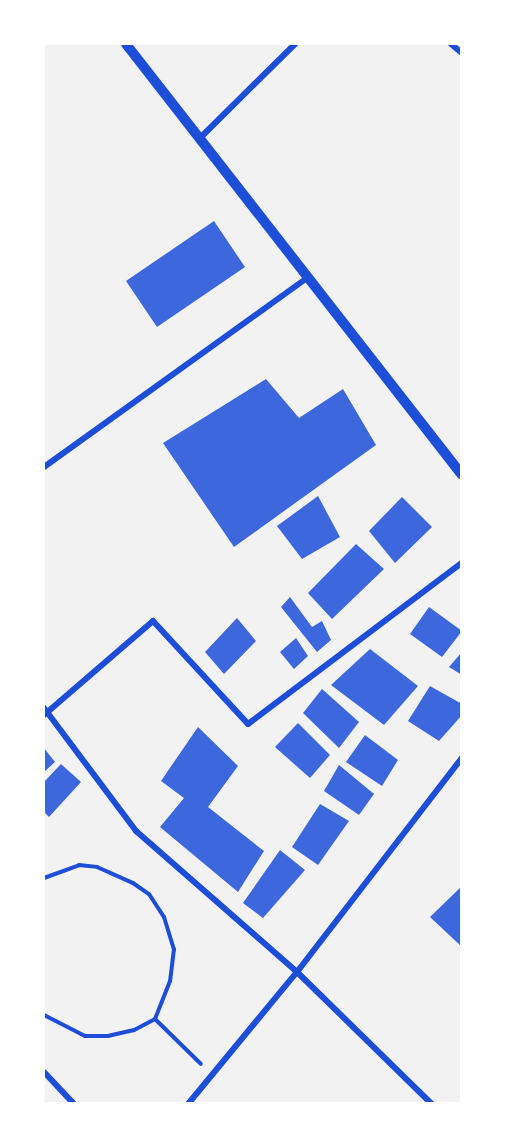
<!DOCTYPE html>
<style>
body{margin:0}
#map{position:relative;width:505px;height:1147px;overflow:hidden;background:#f2f2f2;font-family:"Golos Text",sans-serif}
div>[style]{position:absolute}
.building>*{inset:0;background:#3d67dc}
.path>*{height:4px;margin:-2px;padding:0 2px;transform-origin:2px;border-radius:2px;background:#1d4ed8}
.minor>*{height:6px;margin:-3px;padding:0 3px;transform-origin:3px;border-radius:3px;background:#1d4ed8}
.tertiary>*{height:10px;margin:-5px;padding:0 5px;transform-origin:5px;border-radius:5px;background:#1d4ed8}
span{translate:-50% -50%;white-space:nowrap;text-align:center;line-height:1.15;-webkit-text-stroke:4.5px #fff;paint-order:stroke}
.frame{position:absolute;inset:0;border:45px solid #fff;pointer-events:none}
</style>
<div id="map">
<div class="building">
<div style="clip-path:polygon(214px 221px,245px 267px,157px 327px,126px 281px)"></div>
<div style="clip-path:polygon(266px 379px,299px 418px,343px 389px,376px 445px,234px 547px,163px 443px)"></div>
<div style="clip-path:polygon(318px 496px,340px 537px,302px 559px,277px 526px)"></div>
<div style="clip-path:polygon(402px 497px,432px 527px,395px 563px,369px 531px)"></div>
<div style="clip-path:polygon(356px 544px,384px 569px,332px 619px,308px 593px)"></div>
<div style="clip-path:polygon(290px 597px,312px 627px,322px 621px,331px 640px,317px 652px,281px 607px)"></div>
<div style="clip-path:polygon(429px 607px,462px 631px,442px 657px,410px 634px)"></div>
<div style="clip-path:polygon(237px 618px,256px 641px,224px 674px,205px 652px)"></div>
<div style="clip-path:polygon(296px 638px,308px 656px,294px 669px,280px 652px)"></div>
<div style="clip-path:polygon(370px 649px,418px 686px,384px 725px,331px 685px)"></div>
<div style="clip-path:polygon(462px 652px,462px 675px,449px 667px)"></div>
<div style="clip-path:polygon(430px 686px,462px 704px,462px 715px,439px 741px,408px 721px)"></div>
<div style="clip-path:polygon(322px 689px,359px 722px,339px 748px,303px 713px)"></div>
<div style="clip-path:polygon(298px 723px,330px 755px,310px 778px,275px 747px)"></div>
<div style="clip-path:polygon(198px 727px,238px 766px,208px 807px,264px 851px,238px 892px,160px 827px,184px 798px,161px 781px)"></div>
<div style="clip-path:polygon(365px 735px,398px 760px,382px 786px,346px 762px)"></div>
<div style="clip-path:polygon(44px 748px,55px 762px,44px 772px)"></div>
<div style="clip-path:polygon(61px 764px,81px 782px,49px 817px,44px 812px,44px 782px)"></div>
<div style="clip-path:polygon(339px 765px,374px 794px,359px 815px,324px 791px)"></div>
<div style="clip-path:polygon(320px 804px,349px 821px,318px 865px,292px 847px)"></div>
<div style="clip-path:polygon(280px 850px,305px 870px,263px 918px,243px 903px)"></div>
<div style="clip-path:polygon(462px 886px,462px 947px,430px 917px)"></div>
</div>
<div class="path">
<div style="left:44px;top:878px;width:37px;rotate:-20deg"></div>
<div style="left:79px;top:865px;width:18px;rotate:6deg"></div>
<div style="left:97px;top:867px;width:39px;rotate:24deg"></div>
<div style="left:133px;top:883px;width:19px;rotate:35deg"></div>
<div style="left:149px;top:894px;width:27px;rotate:57deg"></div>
<div style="left:164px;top:917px;width:34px;rotate:73deg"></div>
<div style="left:174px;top:949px;width:32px;rotate:97deg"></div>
<div style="left:170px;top:981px;width:41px;rotate:111.5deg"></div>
<div style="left:155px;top:1019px;width:24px;rotate:152deg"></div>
<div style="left:134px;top:1030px;width:27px;rotate:167deg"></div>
<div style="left:108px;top:1036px;width:23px;rotate:180deg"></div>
<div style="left:85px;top:1036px;width:46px;rotate:-152.9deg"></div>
<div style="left:155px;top:1019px;width:64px;rotate:44.4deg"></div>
</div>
<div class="minor">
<div style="left:451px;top:44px;width:14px;rotate:39deg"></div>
<div style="left:200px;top:138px;width:134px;rotate:-44.7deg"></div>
<div style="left:44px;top:467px;width:324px;rotate:-35.7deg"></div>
<div style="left:44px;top:708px;width:154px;rotate:53.2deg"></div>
<div style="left:136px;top:831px;width:214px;rotate:41.2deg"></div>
<div style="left:297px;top:972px;width:189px;rotate:44.4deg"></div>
<div style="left:44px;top:715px;width:144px;rotate:-40.8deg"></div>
<div style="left:153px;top:621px;width:140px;rotate:47.3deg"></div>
<div style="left:248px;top:724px;width:268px;rotate:-37deg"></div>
<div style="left:44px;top:1072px;width:44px;rotate:46.8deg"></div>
<div style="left:188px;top:1104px;width:171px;rotate:-50.5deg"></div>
<div style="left:297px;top:972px;width:270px;rotate:-52.4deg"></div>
</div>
<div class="tertiary">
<div style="left:126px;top:44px;width:546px;rotate:52.06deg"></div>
</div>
<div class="frame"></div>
</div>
